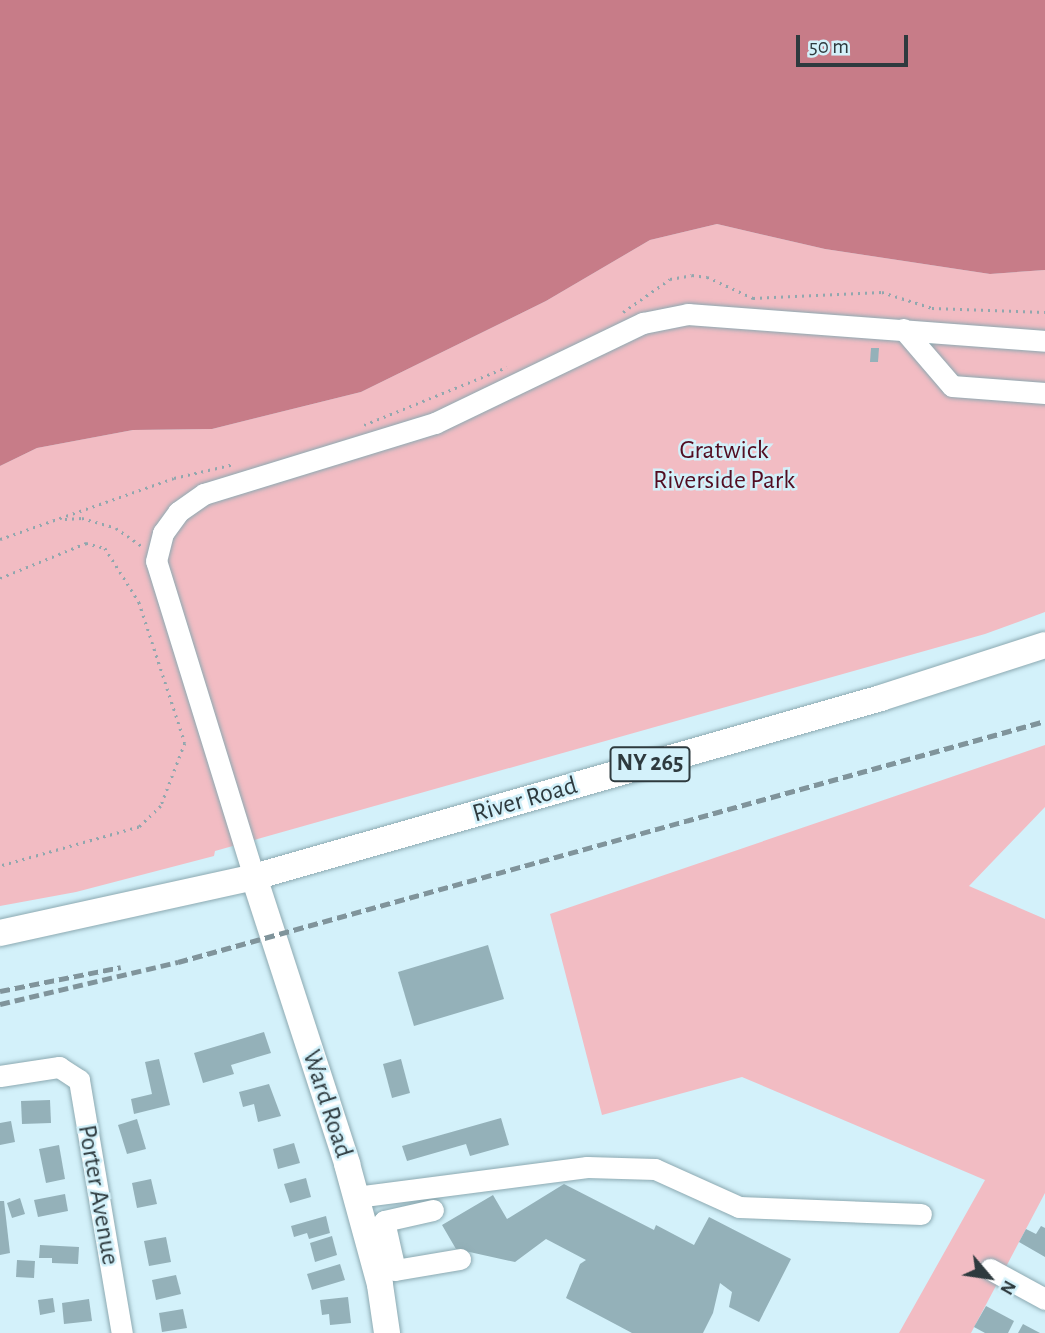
<!DOCTYPE html>
<style>
body{margin:0}
#map{position:relative;width:1045px;height:1333px;overflow:hidden;background:#d3f1fa;font-family:"Alegreya Sans",sans-serif}
div>[style]{position:absolute}
.green>*{inset:0;background:#f2bcc3}
.water>*{inset:0;background:#c77c88}
.building>*{inset:0;background:#94b1b9}
.path>*{height:2.5px;margin-top:-1.25px;transform-origin:0;background:repeating-linear-gradient(90deg,#91a7ae 0 2px,transparent 0 7px)}
.roads{filter:drop-shadow(0 0 2px #8ca9b1) drop-shadow(0 0 2px #8ca9b1)}
.minor>*{height:21px;margin:-10.5px;padding:0 10.5px;transform-origin:10.5px;border-radius:10.5px;background:#fff}
.major>*{height:26px;margin:-13px;padding:0 13px;transform-origin:13px;border-radius:13px;background:#fff}
.rail>*{height:4.5px;margin-top:-2.25px;transform-origin:0;background:repeating-linear-gradient(90deg,#80949b 0 10px,transparent 0 15px)}
span{translate:-50% -50%;white-space:nowrap;text-align:center;line-height:1.15;-webkit-text-stroke:5px #d3f1fa;paint-order:stroke}
.shield-label span{padding:2px 5px;background:#d3f1fa;border:2px solid;border-radius:5px;-webkit-text-stroke-width:0}
.shield-label{font-size:24px;color:#2e3a3e;font-weight:700}
.park-label{font-size:26px;color:#520d21}
.street-label{font-size:26px;color:#2e3a3e}
.north{position:absolute;left:954px;top:1242px;width:70px;height:70px;-webkit-text-stroke:5px #d3f1fa;paint-order:stroke;rotate:119deg;font-size:19px;font-weight:700;line-height:28px;text-align:center;color:#2e3a3e}
.north::after{content:'';display:block;margin:auto;width:24px;height:32px;background:#2e3a3e;clip-path:polygon(50% 0,100% 100%,50% 72%,0 100%)}
.scale{position:absolute;left:796px;top:35px;width:112px;height:32px;box-sizing:border-box;border:4px solid #2e3a3e;border-top:0;padding-left:9px;font-size:21px;line-height:24px;white-space:nowrap;color:#2e3a3e;-webkit-text-stroke:5px #d3f1fa;paint-order:stroke}
</style>
<div id="map">
<div class="green">
<div style="clip-path:polygon(717px 224px,825px 249px,990px 274px,1045px 270px,1045px 612px,985px 634px,215px 851px,214px 856px,76px 892px,0 906px,0 466px,37px 448px,133px 430px,212px 429px,361px 392px,546px 301px,650px 240px)"></div>
<div style="clip-path:polygon(1045px 745px,1045px 807px,969px 886px,1045px 919px,1045px 1193px,971px 1333px,899px 1333px,985px 1180px,742px 1077px,602px 1115px,550px 914px)"></div>
</div>
<div class="water">
<div style="clip-path:polygon(0 0,1045px 0,1045px 270px,990px 274px,825px 249px,717px 224px,650px 240px,546px 301px,361px 392px,212px 429px,133px 430px,37px 448px,0 466px)"></div>
</div>
<div class="building">
<div style="clip-path:polygon(871px 348px,879px 348px,878px 362px,870px 362px)"></div>
<div style="clip-path:polygon(488px 945px,504px 999px,414px 1026px,398px 972px)"></div>
<div style="clip-path:polygon(264px 1032px,271px 1053px,231px 1065px,234px 1074px,203px 1083px,194px 1053px)"></div>
<div style="clip-path:polygon(159px 1059px,170px 1105px,134px 1114px,131px 1099px,152px 1094px,145px 1062px)"></div>
<div style="clip-path:polygon(401px 1059px,410px 1093px,392px 1098px,383px 1064px)"></div>
<div style="clip-path:polygon(269px 1084px,281px 1116px,258px 1122px,254px 1104px,243px 1107px,239px 1092px)"></div>
<div style="clip-path:polygon(50px 1100px,51px 1123px,22px 1124px,21px 1101px)"></div>
<div style="clip-path:polygon(501px 1118px,509px 1145px,470px 1156px,466px 1144px,407px 1161px,402px 1146px)"></div>
<div style="clip-path:polygon(137px 1119px,146px 1149px,127px 1154px,118px 1125px)"></div>
<div style="clip-path:polygon(11px 1121px,15px 1142px,0 1145px,0 1123px)"></div>
<div style="clip-path:polygon(294px 1143px,300px 1163px,278px 1169px,273px 1149px)"></div>
<div style="clip-path:polygon(59px 1145px,65px 1179px,46px 1183px,39px 1149px)"></div>
<div style="clip-path:polygon(306px 1178px,311px 1197px,290px 1203px,284px 1184px)"></div>
<div style="clip-path:polygon(151px 1179px,157px 1204px,137px 1208px,132px 1183px)"></div>
<div style="clip-path:polygon(564px 1184px,654px 1230px,656px 1225px,694px 1245px,709px 1217px,791px 1259px,759px 1322px,729px 1307px,732px 1292px,720px 1283px,713px 1313px,703px 1333px,632px 1333px,566px 1298px,580px 1264px,586px 1260px,546px 1239px,515px 1262px,456px 1249px,442px 1225px,493px 1195px,507px 1219px)"></div>
<div style="clip-path:polygon(65px 1194px,68px 1211px,38px 1217px,34px 1200px)"></div>
<div style="clip-path:polygon(20px 1198px,25px 1214px,12px 1218px,7px 1203px)"></div>
<div style="clip-path:polygon(0 1201px,4px 1201px,10px 1253px,0 1255px)"></div>
<div style="clip-path:polygon(326px 1216px,330px 1233px,309px 1239px,307px 1233px,294px 1237px,291px 1226px)"></div>
<div style="clip-path:polygon(1041px 1226px,1045px 1228px,1045px 1257px,1019px 1242px,1026px 1229px,1036px 1234px)"></div>
<div style="clip-path:polygon(332px 1236px,337px 1255px,315px 1262px,310px 1243px)"></div>
<div style="clip-path:polygon(166px 1237px,171px 1262px,149px 1266px,144px 1241px)"></div>
<div style="clip-path:polygon(40px 1245px,79px 1247px,78px 1264px,52px 1263px,52px 1258px,39px 1258px)"></div>
<div style="clip-path:polygon(17px 1260px,35px 1261px,34px 1278px,16px 1277px)"></div>
<div style="clip-path:polygon(340px 1264px,345px 1280px,312px 1290px,307px 1274px)"></div>
<div style="clip-path:polygon(176px 1275px,181px 1294px,156px 1300px,152px 1280px)"></div>
<div style="clip-path:polygon(348px 1297px,351px 1323px,330px 1325px,329px 1314px,322px 1315px,320px 1300px)"></div>
<div style="clip-path:polygon(53px 1298px,55px 1312px,40px 1315px,38px 1300px)"></div>
<div style="clip-path:polygon(89px 1299px,92px 1321px,64px 1324px,62px 1303px)"></div>
<div style="clip-path:polygon(986px 1306px,1014px 1321px,1008px 1333px,985px 1333px,974px 1327px)"></div>
<div style="clip-path:polygon(183px 1309px,187px 1328px,162px 1332px,159px 1313px)"></div>
<div style="clip-path:polygon(1023px 1324px,1040px 1333px,1018px 1333px)"></div>
</div>
<div class="path">
<div style="left:623px;top:312px;width:57px;rotate:-35.1deg"></div>
<div style="left:670px;top:279px;width:22px;rotate:-10deg"></div>
<div style="left:692px;top:275px;width:15px;rotate:8deg"></div>
<div style="left:707px;top:277px;width:51px;rotate:24.5deg"></div>
<div style="left:753px;top:298px;width:129px;rotate:-2.7deg"></div>
<div style="left:882px;top:292px;width:52px;rotate:17.7deg"></div>
<div style="left:932px;top:308px;width:113px;rotate:2deg"></div>
<div style="left:364px;top:425px;width:154px;rotate:-22.1deg"></div>
<div style="left:65px;top:519px;width:17px;rotate:-3deg"></div>
<div style="left:82px;top:518px;width:35px;rotate:16deg"></div>
<div style="left:116px;top:528px;width:32px;rotate:35deg"></div>
<div style="left:0;top:539px;width:184px;rotate:-19.3deg"></div>
<div style="left:174px;top:478px;width:62px;rotate:-13.1deg"></div>
<div style="left:0;top:578px;width:93px;rotate:-22.1deg"></div>
<div style="left:86px;top:543px;width:20px;rotate:15deg"></div>
<div style="left:105px;top:548px;width:64px;rotate:57.8deg"></div>
<div style="left:139px;top:602px;width:148px;rotate:71.9deg"></div>
<div style="left:185px;top:743px;width:67px;rotate:110.9deg"></div>
<div style="left:161px;top:806px;width:30px;rotate:136deg"></div>
<div style="left:139px;top:827px;width:144px;rotate:164.3deg"></div>
</div>
<div class="roads">
<div class="minor">
<div style="left:903px;top:329px;width:75px;rotate:49.3deg"></div>
<div style="left:952px;top:386px;width:93px;rotate:4.3deg"></div>
<div style="left:254px;top:877px;width:331px;rotate:-107.2deg"></div>
<div style="left:156px;top:561px;width:29px;rotate:-76deg"></div>
<div style="left:163px;top:533px;width:26px;rotate:-54deg"></div>
<div style="left:178px;top:512px;width:32px;rotate:-35deg"></div>
<div style="left:204px;top:494px;width:242px;rotate:-17.1deg"></div>
<div style="left:435px;top:423px;width:231px;rotate:-25.7deg"></div>
<div style="left:643px;top:323px;width:46px;rotate:-11.3deg"></div>
<div style="left:688px;top:314px;width:358px;rotate:4.3deg"></div>
<div style="left:0;top:1076px;width:60px;rotate:-8.7deg"></div>
<div style="left:59px;top:1067px;width:24px;rotate:33deg"></div>
<div style="left:79px;top:1080px;width:257px;rotate:80.4deg"></div>
<div style="left:356px;top:1197px;width:233px;rotate:-7.4deg"></div>
<div style="left:587px;top:1167px;width:68px;rotate:1.7deg"></div>
<div style="left:655px;top:1169px;width:92px;rotate:24.3deg"></div>
<div style="left:739px;top:1207px;width:182px;rotate:2.2deg"></div>
<div style="left:433px;top:1210px;width:50px;rotate:167.3deg"></div>
<div style="left:384px;top:1221px;width:50px;rotate:77.3deg"></div>
<div style="left:395px;top:1270px;width:66px;rotate:-9.6deg"></div>
<div style="left:990px;top:1269px;width:63px;rotate:28.6deg"></div>
</div>
<div class="major">
<div style="left:254px;top:877px;width:302px;rotate:72deg"></div>
<div style="left:347px;top:1164px;width:125px;rotate:74.7deg"></div>
<div style="left:380px;top:1285px;width:49px;rotate:81.7deg"></div>
<div style="left:0;top:933px;width:260px;rotate:-12.4deg"></div>
<div style="left:254px;top:877px;width:652px;rotate:-15.93deg"></div>
<div style="left:881px;top:698px;width:172px;rotate:-17.9deg"></div>
</div>
</div>
<div class="rail">
<div style="left:0;top:991px;width:123px;rotate:-11.2deg"></div>
<div style="left:0;top:1004px;width:183px;rotate:-13.3deg"></div>
<div style="left:178px;top:962px;width:900px;rotate:-15.53deg"></div>
</div>
<div class="shield-label">
<span style="left:650px;top:764px">NY 265</span>
</div>
<div class="park-label">
<span style="left:724px;top:466px">Gratwick<br>Riverside Park</span>
</div>
<div class="street-label">
<span style="left:525px;top:800px;rotate:-16deg">River Road</span>
<span style="left:327px;top:1104px;rotate:72deg">Ward Road</span>
<span style="left:98px;top:1195px;rotate:80deg">Porter Avenue</span>
</div>
<div class="north">N</div>
<div class="scale">50 m</div>
</div>
